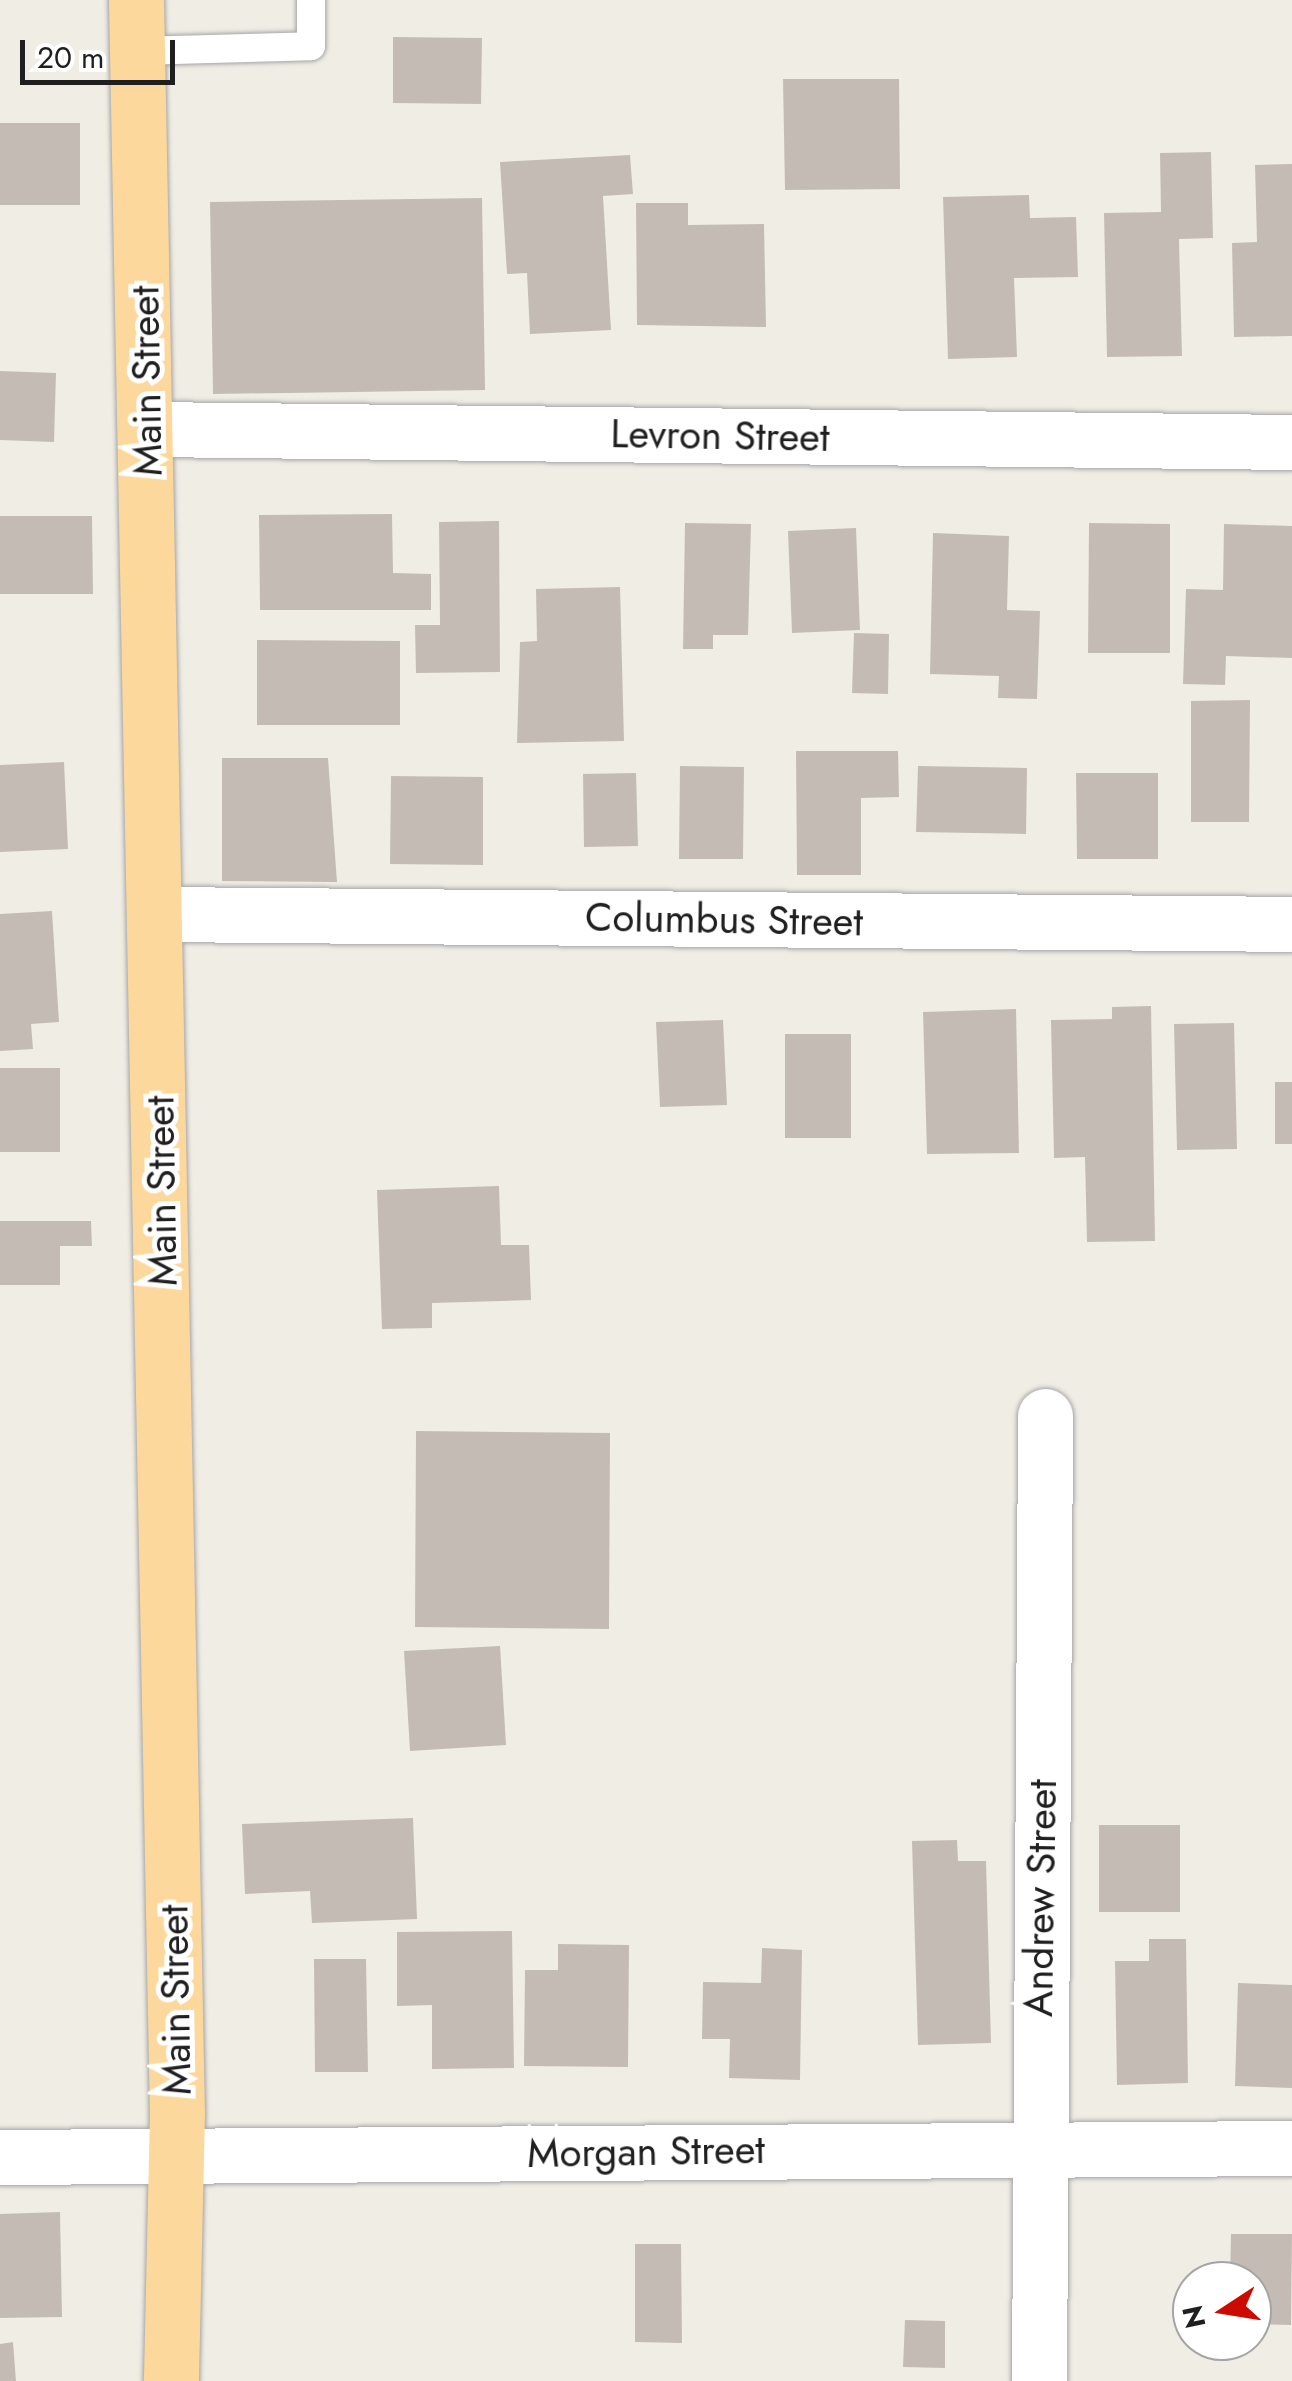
<!DOCTYPE html>
<style>
body{margin:0}
#map{position:relative;width:1292px;height:2381px;overflow:hidden;background:#f0ede5;font-family:Jost,sans-serif}
div>[style]{position:absolute}
.building>*{inset:0;background:#c4bcb4}
.roads{filter:drop-shadow(0 0 2px #a6a6a6) drop-shadow(0 0 2px #a6a6a6)}
.lane>*{height:28px;margin:-14px;padding:0 14px;transform-origin:14px;border-radius:14px;background:#fff}
.street>*{height:55px;margin:-27.5px;padding:0 27.5px;transform-origin:27.5px;border-radius:27.5px;background:#fff}
.primary>*{height:55px;margin:-27.5px;padding:0 27.5px;transform-origin:27.5px;border-radius:27.5px;background:#fdd89d}
span{translate:-50% -50%;white-space:nowrap;text-align:center;line-height:1.15;-webkit-text-stroke:10px #fff;paint-order:stroke}
.street-label{font-size:40px;color:#1f1f1f}
.north{position:absolute;left:1172px;top:2261px;width:100px;height:100px;box-sizing:border-box;background:#fff;border:2px solid #a5a5a5;border-radius:50%;rotate:258deg;font-size:28px;font-weight:700;line-height:40px;text-align:center;color:#1f1f1f}
.north::after{content:'';display:block;margin:auto;width:35px;height:45px;background:#cd0a00;clip-path:polygon(50% 0,100% 100%,50% 72%,0 100%)}
.scale{position:absolute;left:20px;top:40px;width:155px;height:45px;box-sizing:border-box;border:5px solid #1f1f1f;border-top:0;padding-left:12px;font-size:30px;line-height:35px;white-space:nowrap;color:#1f1f1f;-webkit-text-stroke:8px #fff;paint-order:stroke}
</style>
<div id="map">
<div class="building">
<div style="clip-path:polygon(393px 37px,482px 38px,481px 104px,393px 103px)"></div>
<div style="clip-path:polygon(783px 79px,899px 79px,900px 189px,785px 190px)"></div>
<div style="clip-path:polygon(0 123px,80px 123px,80px 205px,0 205px)"></div>
<div style="clip-path:polygon(1211px 152px,1213px 238px,1179px 239px,1182px 356px,1107px 357px,1104px 213px,1161px 212px,1160px 153px)"></div>
<div style="clip-path:polygon(630px 155px,633px 194px,603px 196px,611px 330px,530px 334px,527px 273px,507px 274px,500px 162px)"></div>
<div style="clip-path:polygon(1292px 164px,1292px 336px,1234px 337px,1232px 243px,1257px 242px,1255px 165px)"></div>
<div style="clip-path:polygon(1029px 195px,1030px 218px,1076px 217px,1078px 277px,1014px 278px,1017px 357px,948px 359px,943px 197px)"></div>
<div style="clip-path:polygon(482px 198px,485px 390px,213px 394px,210px 202px)"></div>
<div style="clip-path:polygon(636px 203px,688px 203px,688px 225px,764px 224px,766px 327px,637px 325px)"></div>
<div style="clip-path:polygon(0 371px,56px 373px,54px 442px,0 440px)"></div>
<div style="clip-path:polygon(392px 514px,393px 573px,431px 574px,431px 610px,260px 610px,259px 515px)"></div>
<div style="clip-path:polygon(0 516px,92px 516px,93px 594px,0 594px)"></div>
<div style="clip-path:polygon(499px 521px,500px 672px,416px 673px,415px 625px,440px 625px,439px 522px)"></div>
<div style="clip-path:polygon(685px 523px,751px 524px,748px 635px,713px 635px,713px 649px,683px 649px)"></div>
<div style="clip-path:polygon(1089px 523px,1170px 524px,1170px 653px,1088px 653px)"></div>
<div style="clip-path:polygon(1224px 524px,1292px 526px,1292px 658px,1226px 656px,1225px 685px,1183px 684px,1186px 589px,1223px 590px)"></div>
<div style="clip-path:polygon(856px 528px,860px 630px,792px 633px,788px 531px)"></div>
<div style="clip-path:polygon(933px 533px,1009px 536px,1007px 610px,1040px 611px,1037px 699px,998px 698px,999px 676px,930px 674px)"></div>
<div style="clip-path:polygon(620px 587px,624px 741px,517px 743px,520px 642px,537px 641px,536px 589px)"></div>
<div style="clip-path:polygon(854px 633px,889px 634px,888px 694px,852px 693px)"></div>
<div style="clip-path:polygon(257px 640px,400px 641px,400px 725px,257px 725px)"></div>
<div style="clip-path:polygon(1250px 700px,1249px 822px,1191px 822px,1191px 701px)"></div>
<div style="clip-path:polygon(796px 751px,898px 751px,899px 797px,861px 798px,861px 875px,797px 875px)"></div>
<div style="clip-path:polygon(222px 758px,328px 758px,337px 882px,222px 881px)"></div>
<div style="clip-path:polygon(64px 762px,68px 849px,0 852px,0 765px)"></div>
<div style="clip-path:polygon(680px 766px,744px 767px,743px 859px,679px 859px)"></div>
<div style="clip-path:polygon(918px 766px,1027px 768px,1026px 834px,916px 832px)"></div>
<div style="clip-path:polygon(636px 773px,638px 846px,584px 847px,583px 774px)"></div>
<div style="clip-path:polygon(1076px 773px,1158px 773px,1158px 859px,1077px 859px)"></div>
<div style="clip-path:polygon(391px 776px,483px 777px,483px 865px,390px 864px)"></div>
<div style="clip-path:polygon(52px 911px,59px 1022px,31px 1024px,33px 1049px,0 1051px,0 914px)"></div>
<div style="clip-path:polygon(1151px 1006px,1155px 1241px,1087px 1242px,1085px 1157px,1054px 1158px,1051px 1020px,1112px 1019px,1112px 1007px)"></div>
<div style="clip-path:polygon(1016px 1009px,1019px 1153px,927px 1154px,923px 1012px)"></div>
<div style="clip-path:polygon(723px 1020px,727px 1105px,660px 1107px,656px 1022px)"></div>
<div style="clip-path:polygon(1234px 1023px,1237px 1149px,1177px 1150px,1174px 1024px)"></div>
<div style="clip-path:polygon(785px 1034px,851px 1034px,851px 1138px,785px 1138px)"></div>
<div style="clip-path:polygon(0 1068px,60px 1068px,60px 1152px,0 1152px)"></div>
<div style="clip-path:polygon(1275px 1082px,1292px 1082px,1292px 1144px,1275px 1144px)"></div>
<div style="clip-path:polygon(499px 1186px,501px 1245px,529px 1245px,531px 1300px,432px 1303px,432px 1328px,382px 1329px,377px 1190px)"></div>
<div style="clip-path:polygon(0 1221px,91px 1221px,92px 1246px,60px 1246px,60px 1285px,0 1285px)"></div>
<div style="clip-path:polygon(416px 1431px,610px 1433px,609px 1629px,415px 1627px)"></div>
<div style="clip-path:polygon(500px 1646px,506px 1745px,410px 1751px,404px 1651px)"></div>
<div style="clip-path:polygon(413px 1818px,417px 1919px,312px 1923px,310px 1891px,245px 1894px,242px 1824px)"></div>
<div style="clip-path:polygon(1099px 1825px,1180px 1825px,1180px 1912px,1099px 1912px)"></div>
<div style="clip-path:polygon(957px 1840px,958px 1861px,986px 1861px,991px 2043px,918px 2045px,912px 1841px)"></div>
<div style="clip-path:polygon(512px 1931px,514px 2068px,432px 2069px,432px 2005px,397px 2006px,397px 1932px)"></div>
<div style="clip-path:polygon(1149px 1939px,1186px 1939px,1188px 2083px,1117px 2085px,1115px 1961px,1149px 1961px)"></div>
<div style="clip-path:polygon(558px 1944px,629px 1945px,628px 2067px,524px 2066px,525px 1970px,558px 1970px)"></div>
<div style="clip-path:polygon(762px 1948px,802px 1950px,800px 2080px,729px 2078px,730px 2039px,702px 2039px,703px 1982px,761px 1983px)"></div>
<div style="clip-path:polygon(314px 1959px,366px 1959px,368px 2072px,315px 2072px)"></div>
<div style="clip-path:polygon(1238px 1983px,1292px 1985px,1292px 2088px,1235px 2086px)"></div>
<div style="clip-path:polygon(60px 2212px,62px 2317px,0 2318px,0 2214px)"></div>
<div style="clip-path:polygon(1231px 2234px,1292px 2234px,1291px 2325px,1252px 2324px,1252px 2281px,1230px 2281px)"></div>
<div style="clip-path:polygon(635px 2244px,681px 2244px,682px 2343px,635px 2342px)"></div>
<div style="clip-path:polygon(905px 2320px,945px 2321px,945px 2368px,903px 2367px)"></div>
<div style="clip-path:polygon(13px 2342px,16px 2381px,0 2381px,0 2344px)"></div>
</div>
<div class="roads">
<div class="lane">
<div style="left:137px;top:51px;width:174px;rotate:-1.6deg"></div>
<div style="left:311px;top:46px;width:46px;rotate:-90deg"></div>
</div>
<div class="street">
<div style="left:148px;top:429px;width:1144px;rotate:0.65deg"></div>
<div style="left:156px;top:914px;width:1136px;rotate:0.5deg"></div>
<div style="left:0;top:2157px;width:1292px;rotate:-0.4deg"></div>
<div style="left:1039px;top:2381px;width:965px;rotate:-89.64deg"></div>
</div>
<div class="primary">
<div style="left:136px;top:0;width:2112px;rotate:88.89deg"></div>
<div style="left:177px;top:2112px;width:269px;rotate:91.3deg"></div>
</div>
</div>
<div class="street-label">
<span style="left:146px;top:381px;rotate:-91deg">Main Street</span>
<span style="left:720px;top:435px;rotate:1deg">Levron Street</span>
<span style="left:724px;top:919px;rotate:1deg">Columbus Street</span>
<span style="left:161px;top:1191px;rotate:-91deg">Main Street</span>
<span style="left:1040px;top:1898px;rotate:-89deg">Andrew Street</span>
<span style="left:175px;top:2000px;rotate:-91deg">Main Street</span>
<span style="left:646px;top:2151px;rotate:-1deg">Morgan Street</span>
</div>
<div class="north">N</div>
<div class="scale">20 m</div>
</div>
